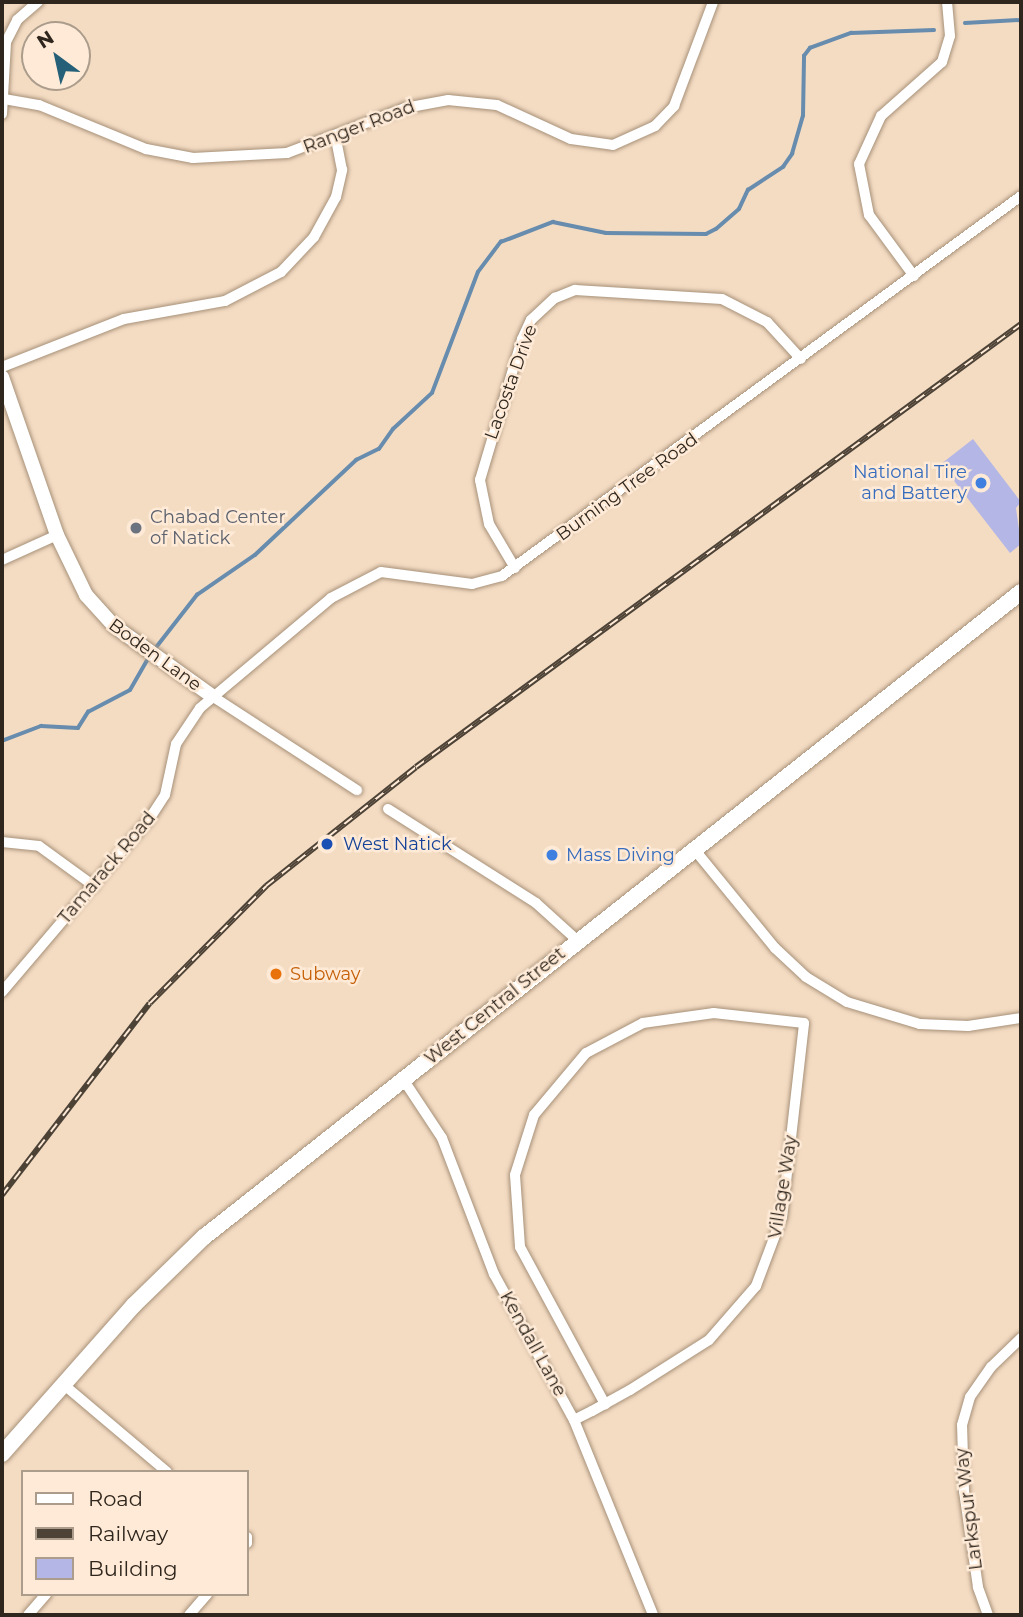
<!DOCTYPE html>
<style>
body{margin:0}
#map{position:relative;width:1023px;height:1617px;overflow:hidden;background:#f4dcc3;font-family:Montserrat,sans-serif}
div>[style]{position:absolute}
.stream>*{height:3.5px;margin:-1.75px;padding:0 1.75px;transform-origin:1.75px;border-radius:1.75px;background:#678cad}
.building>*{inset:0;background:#b4b7e5}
.roads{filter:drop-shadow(0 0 2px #a79179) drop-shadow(0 0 2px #a79179)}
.minor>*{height:10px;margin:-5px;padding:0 5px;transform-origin:5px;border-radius:5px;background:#fff}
.tertiary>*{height:14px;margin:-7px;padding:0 7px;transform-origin:7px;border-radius:7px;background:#fff}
.secondary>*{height:16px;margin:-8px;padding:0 8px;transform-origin:8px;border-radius:8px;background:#fff}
.rail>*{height:6px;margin-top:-3px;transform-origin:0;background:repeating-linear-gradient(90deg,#feead6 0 10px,#4d4236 0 20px);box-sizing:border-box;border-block:2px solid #4d4236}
.dots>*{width:19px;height:19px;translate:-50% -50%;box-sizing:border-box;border:4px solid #feead6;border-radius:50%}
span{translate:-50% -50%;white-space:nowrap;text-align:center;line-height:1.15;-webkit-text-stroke:5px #feead6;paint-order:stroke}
.street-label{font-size:18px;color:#2f261d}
.shop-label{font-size:18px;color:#366cbe}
.right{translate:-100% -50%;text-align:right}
.left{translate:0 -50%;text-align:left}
.worship-label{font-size:18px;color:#5b616d}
.transit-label{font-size:18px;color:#164399}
.food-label{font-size:18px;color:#c56008}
.frame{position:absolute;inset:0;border:4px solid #2f261d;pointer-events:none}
.legend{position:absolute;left:21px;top:1470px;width:228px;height:126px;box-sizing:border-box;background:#feead6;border:2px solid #ab9c8c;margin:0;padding:9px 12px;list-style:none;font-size:21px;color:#2f261d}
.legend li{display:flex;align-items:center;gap:14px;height:35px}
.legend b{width:35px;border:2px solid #ab9c8c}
.north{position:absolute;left:21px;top:21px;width:70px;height:70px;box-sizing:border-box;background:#feead6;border:2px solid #ab9c8c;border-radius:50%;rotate:327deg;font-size:19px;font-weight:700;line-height:28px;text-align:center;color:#2f261d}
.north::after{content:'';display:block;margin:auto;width:24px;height:32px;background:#256078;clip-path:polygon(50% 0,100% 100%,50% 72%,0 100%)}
</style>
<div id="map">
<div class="stream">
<div style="left:965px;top:23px;width:56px;rotate:-3.1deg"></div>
<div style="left:154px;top:650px;width:70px;rotate:-52deg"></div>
<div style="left:197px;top:595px;width:70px;rotate:-34.6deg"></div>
<div style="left:255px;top:555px;width:139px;rotate:-43.2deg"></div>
<div style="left:356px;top:460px;width:25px;rotate:-26deg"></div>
<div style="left:379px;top:449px;width:24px;rotate:-55deg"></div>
<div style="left:393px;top:429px;width:53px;rotate:-42.7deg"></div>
<div style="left:432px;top:393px;width:129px;rotate:-69.2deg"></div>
<div style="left:478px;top:272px;width:38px;rotate:-53deg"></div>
<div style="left:501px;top:242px;width:56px;rotate:-21deg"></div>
<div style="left:553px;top:222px;width:54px;rotate:11.7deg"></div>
<div style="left:606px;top:233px;width:100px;rotate:0.6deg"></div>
<div style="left:706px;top:234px;width:11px;rotate:-27deg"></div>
<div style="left:716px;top:229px;width:30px;rotate:-41deg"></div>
<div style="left:739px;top:209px;width:21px;rotate:-65deg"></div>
<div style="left:748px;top:190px;width:42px;rotate:-33.3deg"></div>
<div style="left:783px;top:167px;width:16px;rotate:-55deg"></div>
<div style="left:792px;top:154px;width:40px;rotate:-74deg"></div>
<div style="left:803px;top:116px;width:60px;rotate:-89deg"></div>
<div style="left:804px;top:56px;width:10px;rotate:-53deg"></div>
<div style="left:810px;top:48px;width:44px;rotate:-20.1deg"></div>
<div style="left:851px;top:33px;width:83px;rotate:-2.1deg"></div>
<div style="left:2px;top:741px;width:42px;rotate:-21deg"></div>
<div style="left:41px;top:726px;width:37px;rotate:3deg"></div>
<div style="left:78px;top:728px;width:19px;rotate:-58deg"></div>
<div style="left:88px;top:712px;width:47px;rotate:-27.6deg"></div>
<div style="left:130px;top:690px;width:38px;rotate:-60deg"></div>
</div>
<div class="building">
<div style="clip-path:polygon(973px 439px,1021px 502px,1016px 508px,1021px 544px,1010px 553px,941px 464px)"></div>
</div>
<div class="roads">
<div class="minor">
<div style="left:4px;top:99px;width:36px;rotate:10deg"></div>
<div style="left:39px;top:105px;width:116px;rotate:22.4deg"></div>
<div style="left:146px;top:149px;width:48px;rotate:10.8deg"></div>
<div style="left:193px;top:158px;width:94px;rotate:-3deg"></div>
<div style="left:287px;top:153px;width:126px;rotate:-20.9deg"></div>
<div style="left:405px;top:108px;width:44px;rotate:-10.5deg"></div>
<div style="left:448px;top:100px;width:49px;rotate:5.8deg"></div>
<div style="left:497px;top:105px;width:81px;rotate:24.7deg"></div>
<div style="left:571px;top:139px;width:42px;rotate:8.1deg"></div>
<div style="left:613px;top:145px;width:46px;rotate:-24.3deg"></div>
<div style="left:655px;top:126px;width:28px;rotate:-46deg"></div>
<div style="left:674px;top:106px;width:111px;rotate:-69.4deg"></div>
<div style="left:2px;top:114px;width:72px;rotate:-86.8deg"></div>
<div style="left:6px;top:42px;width:25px;rotate:-63deg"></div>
<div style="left:17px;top:20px;width:28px;rotate:-41deg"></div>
<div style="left:914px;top:276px;width:76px;rotate:-126.4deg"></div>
<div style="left:869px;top:215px;width:52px;rotate:-101.1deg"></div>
<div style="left:859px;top:164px;width:53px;rotate:-65.4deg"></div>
<div style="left:881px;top:116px;width:81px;rotate:-41.5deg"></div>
<div style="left:942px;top:62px;width:27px;rotate:-73deg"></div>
<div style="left:950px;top:36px;width:34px;rotate:-95deg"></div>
<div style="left:2px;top:367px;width:131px;rotate:-21.5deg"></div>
<div style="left:124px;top:319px;width:103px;rotate:-10.1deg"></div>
<div style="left:225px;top:301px;width:63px;rotate:-27.4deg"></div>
<div style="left:281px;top:272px;width:48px;rotate:-46.7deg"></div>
<div style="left:314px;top:237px;width:46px;rotate:-61.2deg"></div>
<div style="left:336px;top:197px;width:28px;rotate:-77deg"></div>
<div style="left:342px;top:170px;width:33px;rotate:-101deg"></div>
<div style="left:2px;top:560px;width:60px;rotate:-24.4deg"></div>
<div style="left:515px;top:568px;width:51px;rotate:-120.6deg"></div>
<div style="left:489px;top:524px;width:45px;rotate:-101.6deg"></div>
<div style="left:480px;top:480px;width:147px;rotate:-73.4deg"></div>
<div style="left:522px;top:339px;width:21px;rotate:-65deg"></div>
<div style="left:531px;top:320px;width:33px;rotate:-43deg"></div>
<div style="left:555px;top:298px;width:22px;rotate:-22deg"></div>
<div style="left:575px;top:290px;width:147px;rotate:3.5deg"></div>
<div style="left:722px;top:299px;width:51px;rotate:27.1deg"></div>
<div style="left:767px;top:322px;width:50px;rotate:47.4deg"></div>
<div style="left:212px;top:696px;width:173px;rotate:33deg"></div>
<div style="left:388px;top:809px;width:175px;rotate:32.4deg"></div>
<div style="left:536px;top:903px;width:55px;rotate:42.1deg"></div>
<div style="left:2px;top:842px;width:37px;rotate:6deg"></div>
<div style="left:39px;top:846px;width:68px;rotate:36deg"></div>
<div style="left:694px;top:849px;width:128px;rotate:50.7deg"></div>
<div style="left:775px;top:948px;width:42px;rotate:43.1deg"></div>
<div style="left:806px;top:977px;width:48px;rotate:31.4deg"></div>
<div style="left:847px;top:1002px;width:76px;rotate:16.8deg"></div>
<div style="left:920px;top:1024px;width:48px;rotate:2.4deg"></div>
<div style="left:968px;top:1026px;width:54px;rotate:-8.6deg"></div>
<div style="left:2px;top:992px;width:228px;rotate:-49.6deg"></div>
<div style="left:150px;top:818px;width:27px;rotate:-57deg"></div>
<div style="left:165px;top:795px;width:52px;rotate:-77.8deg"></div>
<div style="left:176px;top:744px;width:43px;rotate:-56.3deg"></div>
<div style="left:200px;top:708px;width:171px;rotate:-40deg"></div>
<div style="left:331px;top:598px;width:56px;rotate:-27.5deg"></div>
<div style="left:381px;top:572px;width:92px;rotate:7.5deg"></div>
<div style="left:472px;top:584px;width:31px;rotate:-15deg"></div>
<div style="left:502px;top:576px;width:643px;rotate:-36.21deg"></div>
<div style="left:403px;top:1079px;width:71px;rotate:56.5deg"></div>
<div style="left:442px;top:1138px;width:146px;rotate:69.1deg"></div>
<div style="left:494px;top:1274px;width:166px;rotate:61.3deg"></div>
<div style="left:574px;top:1420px;width:210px;rotate:67.9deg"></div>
<div style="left:63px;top:1384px;width:136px;rotate:40.2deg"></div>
<div style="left:574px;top:1420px;width:20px;rotate:-27deg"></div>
<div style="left:592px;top:1411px;width:43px;rotate:-28.9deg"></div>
<div style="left:630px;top:1390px;width:93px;rotate:-32.3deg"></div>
<div style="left:709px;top:1340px;width:72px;rotate:-49deg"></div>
<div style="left:756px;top:1286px;width:74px;rotate:-69.4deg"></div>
<div style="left:782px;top:1217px;width:195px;rotate:-83.5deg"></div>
<div style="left:804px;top:1023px;width:91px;rotate:-173.7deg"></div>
<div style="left:714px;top:1013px;width:72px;rotate:172deg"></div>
<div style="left:643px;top:1023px;width:64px;rotate:152.2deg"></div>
<div style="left:586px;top:1053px;width:81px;rotate:130deg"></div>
<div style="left:534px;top:1115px;width:63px;rotate:107.6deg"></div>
<div style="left:515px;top:1175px;width:72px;rotate:86deg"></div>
<div style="left:520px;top:1247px;width:179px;rotate:61.6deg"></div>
<div style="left:247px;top:1537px;width:6px;rotate:90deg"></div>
<div style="left:28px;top:1615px;width:28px;rotate:-49deg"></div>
<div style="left:189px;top:1615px;width:28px;rotate:-49deg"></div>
<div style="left:988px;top:1615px;width:30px;rotate:-110deg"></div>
<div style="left:978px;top:1587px;width:97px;rotate:-98.3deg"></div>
<div style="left:964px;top:1491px;width:66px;rotate:-91.7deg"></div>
<div style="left:962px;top:1425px;width:29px;rotate:-74deg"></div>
<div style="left:970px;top:1397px;width:37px;rotate:-55deg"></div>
<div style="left:991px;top:1367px;width:42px;rotate:-44deg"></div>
</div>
<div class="tertiary">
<div style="left:2px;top:377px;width:167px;rotate:70.8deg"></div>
<div style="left:57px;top:535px;width:67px;rotate:64.2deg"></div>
<div style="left:86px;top:595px;width:42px;rotate:47.9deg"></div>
<div style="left:114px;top:626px;width:120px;rotate:35.5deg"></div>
</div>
<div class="secondary">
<div style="left:2px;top:1454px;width:199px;rotate:-48.5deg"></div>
<div style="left:134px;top:1305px;width:98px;rotate:-44.2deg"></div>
<div style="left:204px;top:1237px;width:1041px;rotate:-38.29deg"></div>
</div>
</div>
<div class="rail">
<div style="left:2px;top:1195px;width:242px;rotate:-52.4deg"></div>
<div style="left:150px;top:1003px;width:165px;rotate:-45.2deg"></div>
<div style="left:266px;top:886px;width:191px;rotate:-38.4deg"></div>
<div style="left:416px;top:767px;width:750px;rotate:-36.21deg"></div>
</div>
<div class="dots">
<div style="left:981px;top:483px;background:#3f7fe0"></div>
<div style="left:136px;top:528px;background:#6b7280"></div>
<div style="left:327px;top:844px;background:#1a4fb4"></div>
<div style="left:552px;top:855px;background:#3f7fe0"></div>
<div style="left:276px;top:974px;background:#e8710a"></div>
</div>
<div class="street-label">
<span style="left:359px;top:127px;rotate:-21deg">Ranger Road</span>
<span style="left:511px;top:382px;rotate:-70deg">Lacosta Drive</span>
<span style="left:627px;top:487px;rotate:-36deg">Burning Tree Road</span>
<span style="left:155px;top:655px;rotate:36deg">Boden Lane</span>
<span style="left:107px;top:868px;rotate:-50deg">Tamarack Road</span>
<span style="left:495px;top:1006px;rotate:-39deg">West Central Street</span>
<span style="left:783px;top:1187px;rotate:-81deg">Village Way</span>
<span style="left:533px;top:1344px;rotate:61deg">Kendall Lane</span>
<span style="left:969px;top:1509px;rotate:-97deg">Larkspur Way</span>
</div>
<div class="shop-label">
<span class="right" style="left:967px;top:483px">National Tire<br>and Battery</span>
<span class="left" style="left:566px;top:855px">Mass Diving</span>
</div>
<div class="worship-label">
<span class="left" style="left:150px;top:528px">Chabad Center<br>of Natick</span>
</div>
<div class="transit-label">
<span class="left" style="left:343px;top:844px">West Natick</span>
</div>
<div class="food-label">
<span class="left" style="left:290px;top:974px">Subway</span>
</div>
<div class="frame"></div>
<ul class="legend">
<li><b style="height:9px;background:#fff"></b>Road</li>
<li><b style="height:9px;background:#4d4236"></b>Railway</li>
<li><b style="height:19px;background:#b4b7e5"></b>Building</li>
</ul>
<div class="north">N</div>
</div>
